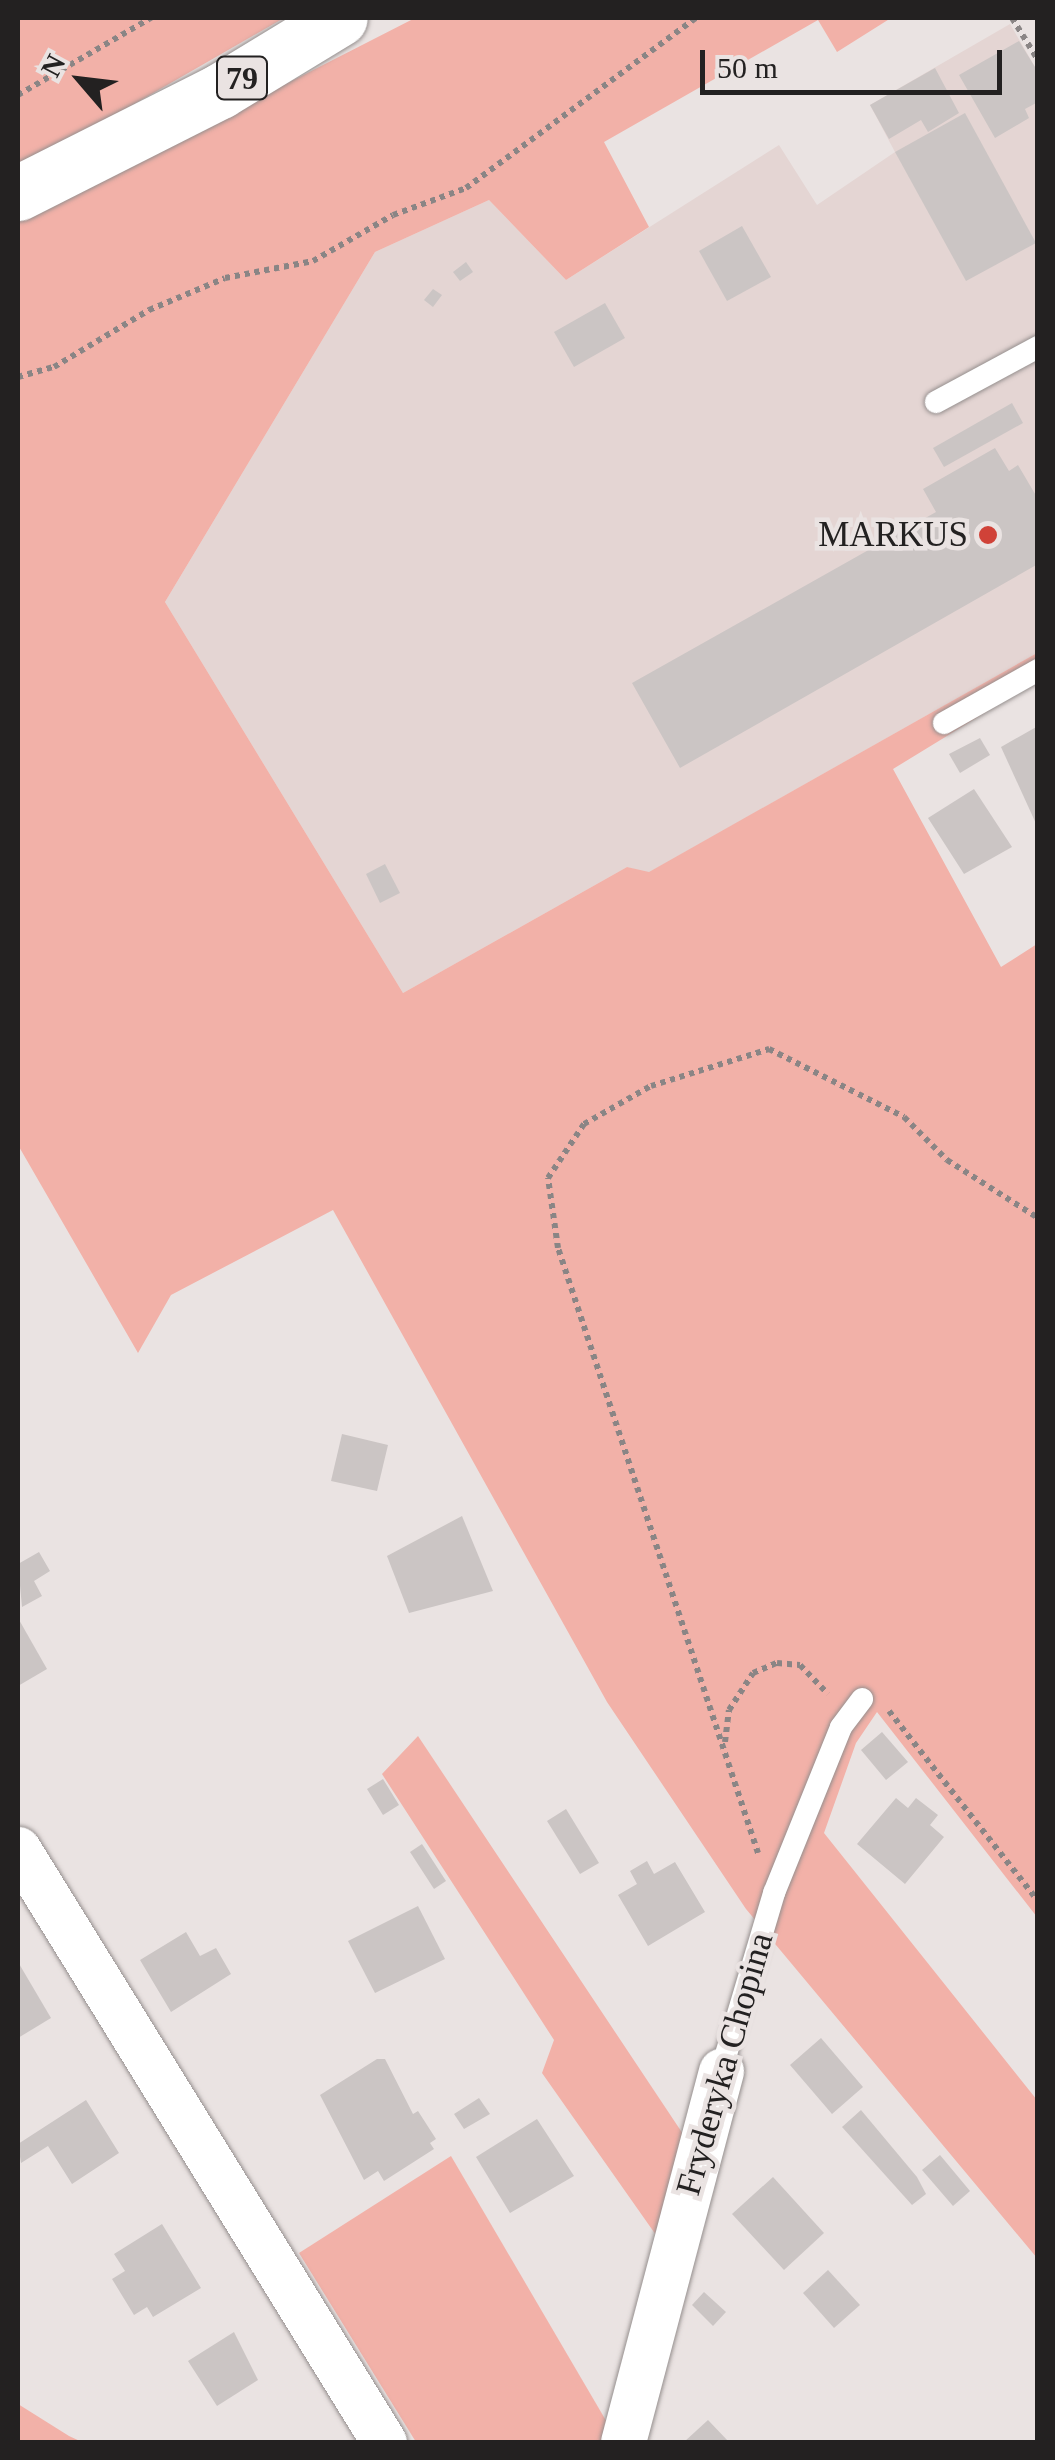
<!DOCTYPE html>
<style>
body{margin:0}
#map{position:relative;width:1055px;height:2460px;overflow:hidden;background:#eae3e2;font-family:"Times New Roman",serif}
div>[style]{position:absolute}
.built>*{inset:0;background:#e4d5d3}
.green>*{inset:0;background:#f2b1a8}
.building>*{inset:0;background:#cbc5c4}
.path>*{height:6px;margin-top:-3px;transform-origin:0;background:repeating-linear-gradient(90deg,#8a8585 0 5px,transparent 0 10px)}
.roads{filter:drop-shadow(0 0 2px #958f8e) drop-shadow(0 0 2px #958f8e)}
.service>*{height:22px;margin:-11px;padding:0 11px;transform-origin:11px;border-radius:11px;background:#fff}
.minor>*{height:45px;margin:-22.5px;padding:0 22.5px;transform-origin:22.5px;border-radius:22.5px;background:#fff}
.primary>*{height:55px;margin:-27.5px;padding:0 27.5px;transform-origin:27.5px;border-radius:27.5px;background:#fff}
.dots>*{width:28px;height:28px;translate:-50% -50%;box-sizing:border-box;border:5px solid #eae3e2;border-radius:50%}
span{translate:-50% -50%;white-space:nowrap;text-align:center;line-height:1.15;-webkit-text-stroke:9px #eae3e2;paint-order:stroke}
.shield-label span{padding:2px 8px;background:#eae3e2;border:2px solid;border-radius:8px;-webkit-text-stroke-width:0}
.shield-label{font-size:32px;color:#232121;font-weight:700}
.poi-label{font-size:35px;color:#232121}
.right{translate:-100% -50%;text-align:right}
.street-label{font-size:35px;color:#232121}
.frame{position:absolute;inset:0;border:20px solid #232121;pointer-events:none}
.north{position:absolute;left:30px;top:30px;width:100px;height:100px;-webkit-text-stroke:8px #eae3e2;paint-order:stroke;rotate:298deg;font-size:28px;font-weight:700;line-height:40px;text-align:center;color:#232121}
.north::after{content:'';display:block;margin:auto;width:35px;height:45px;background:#232121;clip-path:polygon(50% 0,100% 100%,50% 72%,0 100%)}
.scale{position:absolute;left:700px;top:50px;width:302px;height:45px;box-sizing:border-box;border:5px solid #232121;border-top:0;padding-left:12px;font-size:30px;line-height:35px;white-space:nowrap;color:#232121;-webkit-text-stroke:8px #eae3e2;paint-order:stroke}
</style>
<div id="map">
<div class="built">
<div style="clip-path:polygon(1010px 24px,1038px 72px,1037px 653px,648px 873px,627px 867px,403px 993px,165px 602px,375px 252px,489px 200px,566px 280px,779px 145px,817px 205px,895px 152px,870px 105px)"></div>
</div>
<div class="green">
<div style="clip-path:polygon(18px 18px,284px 18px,89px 130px,18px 163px)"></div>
<div style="clip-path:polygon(415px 18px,891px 18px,837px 52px,818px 20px,604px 142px,649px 227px,566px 280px,489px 200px,375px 252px,165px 602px,403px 993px,627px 867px,649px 872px,1037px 653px,1037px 681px,893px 769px,1001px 967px,1037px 944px,1037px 1917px,877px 1712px,856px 1743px,824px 1833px,1037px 2100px,1037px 2258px,746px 1909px,607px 1702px,333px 1210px,171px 1295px,138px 1353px,18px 1145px,18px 221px)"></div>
<div style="clip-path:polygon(418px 1736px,685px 2137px,663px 2245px,542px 2073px,554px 2040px,382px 1774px)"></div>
<div style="clip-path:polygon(451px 2156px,608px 2424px,603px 2442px,416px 2442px,299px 2253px)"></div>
<div style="clip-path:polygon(18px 2404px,69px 2436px,82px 2442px,18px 2442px)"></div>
</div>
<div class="building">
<div style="clip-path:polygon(1019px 41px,1038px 72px,1038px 102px,1025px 109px,1029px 118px,995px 138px,959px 75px)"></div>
<div style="clip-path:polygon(935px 68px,959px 113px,928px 132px,921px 120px,889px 139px,870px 105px)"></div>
<div style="clip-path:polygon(965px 113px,1036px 243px,966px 281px,895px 152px)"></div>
<div style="clip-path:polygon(742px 226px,771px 277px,727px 301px,699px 251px)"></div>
<div style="clip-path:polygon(466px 262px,473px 272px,460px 281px,453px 272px)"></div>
<div style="clip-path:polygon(433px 289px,442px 295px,433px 307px,424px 300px)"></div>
<div style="clip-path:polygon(605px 303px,625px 338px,574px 367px,554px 332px)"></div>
<div style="clip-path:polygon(1012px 403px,1023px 423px,944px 467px,933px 448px)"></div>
<div style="clip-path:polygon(995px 448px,1009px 471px,1018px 465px,1038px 499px,1038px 564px,680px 768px,632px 683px,936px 512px,923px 489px)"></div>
<div style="clip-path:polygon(1038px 726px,1038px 828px,1001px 747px)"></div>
<div style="clip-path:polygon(980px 738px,990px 755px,960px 773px,949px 754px)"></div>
<div style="clip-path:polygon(974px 789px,1012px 847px,964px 874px,928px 818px)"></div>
<div style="clip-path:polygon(385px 864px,400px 893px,380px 903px,366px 874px)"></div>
<div style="clip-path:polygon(342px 1434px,388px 1445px,377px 1491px,331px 1481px)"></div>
<div style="clip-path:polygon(462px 1516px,493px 1591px,409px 1613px,387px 1556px)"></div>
<div style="clip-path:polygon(39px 1552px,50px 1571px,34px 1581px,42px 1596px,22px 1607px,18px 1564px)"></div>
<div style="clip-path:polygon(18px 1618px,47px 1669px,18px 1686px)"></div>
<div style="clip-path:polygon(882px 1732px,908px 1762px,886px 1780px,861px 1750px)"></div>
<div style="clip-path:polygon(383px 1779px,399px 1805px,383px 1815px,367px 1789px)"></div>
<div style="clip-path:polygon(896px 1798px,908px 1808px,916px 1798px,938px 1815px,930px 1825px,944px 1837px,905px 1884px,857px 1844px)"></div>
<div style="clip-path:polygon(566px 1809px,599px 1863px,580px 1874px,547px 1821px)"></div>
<div style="clip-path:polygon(422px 1844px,446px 1881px,434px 1889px,410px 1852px)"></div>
<div style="clip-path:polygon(647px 1861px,654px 1874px,675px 1862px,705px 1912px,648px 1946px,618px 1895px,637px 1884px,630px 1871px)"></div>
<div style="clip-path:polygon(418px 1906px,445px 1959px,375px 1993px,348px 1941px)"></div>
<div style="clip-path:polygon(186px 1932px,200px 1956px,216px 1948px,231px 1974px,171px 2012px,140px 1960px)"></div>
<div style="clip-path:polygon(18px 1962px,51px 2018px,18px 2038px)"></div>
<div style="clip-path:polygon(821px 2038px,863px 2087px,832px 2114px,790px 2065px)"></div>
<div style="clip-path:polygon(377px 2059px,385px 2059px,413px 2114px,418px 2111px,436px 2139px,430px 2143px,434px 2149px,384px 2181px,378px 2171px,364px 2180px,320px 2095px)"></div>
<div style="clip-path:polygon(479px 2098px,490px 2114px,464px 2129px,454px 2114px)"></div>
<div style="clip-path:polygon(86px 2100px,119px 2153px,72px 2184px,48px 2146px,21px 2163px,18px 2144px)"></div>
<div style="clip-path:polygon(861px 2110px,917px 2177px,926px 2194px,912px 2205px,842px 2127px)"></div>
<div style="clip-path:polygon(537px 2119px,574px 2176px,510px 2213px,476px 2157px)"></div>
<div style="clip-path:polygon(940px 2155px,970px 2191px,953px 2206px,922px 2170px)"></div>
<div style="clip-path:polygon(773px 2177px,824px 2233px,784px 2270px,732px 2214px)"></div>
<div style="clip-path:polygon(162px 2224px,201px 2288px,153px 2317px,147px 2307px,134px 2315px,112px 2279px,125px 2271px,114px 2254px)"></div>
<div style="clip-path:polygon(828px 2270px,860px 2305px,834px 2328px,803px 2293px)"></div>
<div style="clip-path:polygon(704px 2292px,726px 2312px,713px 2326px,692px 2305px)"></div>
<div style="clip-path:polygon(234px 2332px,258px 2380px,217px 2406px,188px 2361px)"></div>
<div style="clip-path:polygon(708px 2420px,729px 2442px,684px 2442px)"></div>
</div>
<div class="path">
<div style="left:1012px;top:18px;width:49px;rotate:58.2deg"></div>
<div style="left:18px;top:95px;width:154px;rotate:-30.1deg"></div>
<div style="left:18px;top:377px;width:37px;rotate:-16deg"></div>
<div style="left:54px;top:367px;width:111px;rotate:-31deg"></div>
<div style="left:149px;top:310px;width:82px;rotate:-22.8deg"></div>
<div style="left:225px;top:278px;width:90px;rotate:-10.9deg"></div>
<div style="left:313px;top:261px;width:92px;rotate:-29.9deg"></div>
<div style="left:393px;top:215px;width:78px;rotate:-20.3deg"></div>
<div style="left:466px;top:188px;width:286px;rotate:-36.5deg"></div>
<div style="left:889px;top:1711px;width:241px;rotate:51.9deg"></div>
<div style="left:725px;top:1742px;width:32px;rotate:-83deg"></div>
<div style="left:729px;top:1710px;width:44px;rotate:-57deg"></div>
<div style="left:753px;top:1673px;width:26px;rotate:-23deg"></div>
<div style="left:777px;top:1663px;width:23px;rotate:5deg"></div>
<div style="left:800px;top:1665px;width:40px;rotate:46deg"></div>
<div style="left:758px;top:1853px;width:637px;rotate:-108.29deg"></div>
<div style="left:558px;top:1248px;width:71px;rotate:-98.1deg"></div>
<div style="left:548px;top:1178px;width:65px;rotate:-56.3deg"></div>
<div style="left:584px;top:1124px;width:77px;rotate:-29.6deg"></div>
<div style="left:651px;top:1086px;width:124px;rotate:-17.4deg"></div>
<div style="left:769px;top:1049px;width:151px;rotate:26.7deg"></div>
<div style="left:904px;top:1117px;width:61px;rotate:45deg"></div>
<div style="left:947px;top:1160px;width:108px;rotate:32.5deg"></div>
</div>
<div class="roads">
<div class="service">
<div style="left:936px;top:402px;width:116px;rotate:-28.3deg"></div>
<div style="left:944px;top:723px;width:108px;rotate:-29.4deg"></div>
<div style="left:721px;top:2071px;width:186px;rotate:-73.4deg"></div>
<div style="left:774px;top:1893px;width:179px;rotate:-68deg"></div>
<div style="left:841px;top:1727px;width:35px;rotate:-53deg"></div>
</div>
<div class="minor">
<div style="left:18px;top:1849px;width:697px;rotate:58.32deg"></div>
<div style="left:623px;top:2442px;width:384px;rotate:-75.2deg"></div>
</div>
<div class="primary">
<div style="left:18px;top:193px;width:226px;rotate:-26.8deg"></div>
<div style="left:220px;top:91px;width:140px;rotate:-31.3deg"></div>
</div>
</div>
<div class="dots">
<div style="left:988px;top:535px;background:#d04238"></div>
</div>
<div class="shield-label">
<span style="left:242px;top:78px">79</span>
</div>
<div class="poi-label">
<span class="right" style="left:968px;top:535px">MARKUS</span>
</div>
<div class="street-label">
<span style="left:725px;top:2064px;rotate:-74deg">Fryderyka Chopina</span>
</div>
<div class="frame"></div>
<div class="north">N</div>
<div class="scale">50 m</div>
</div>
